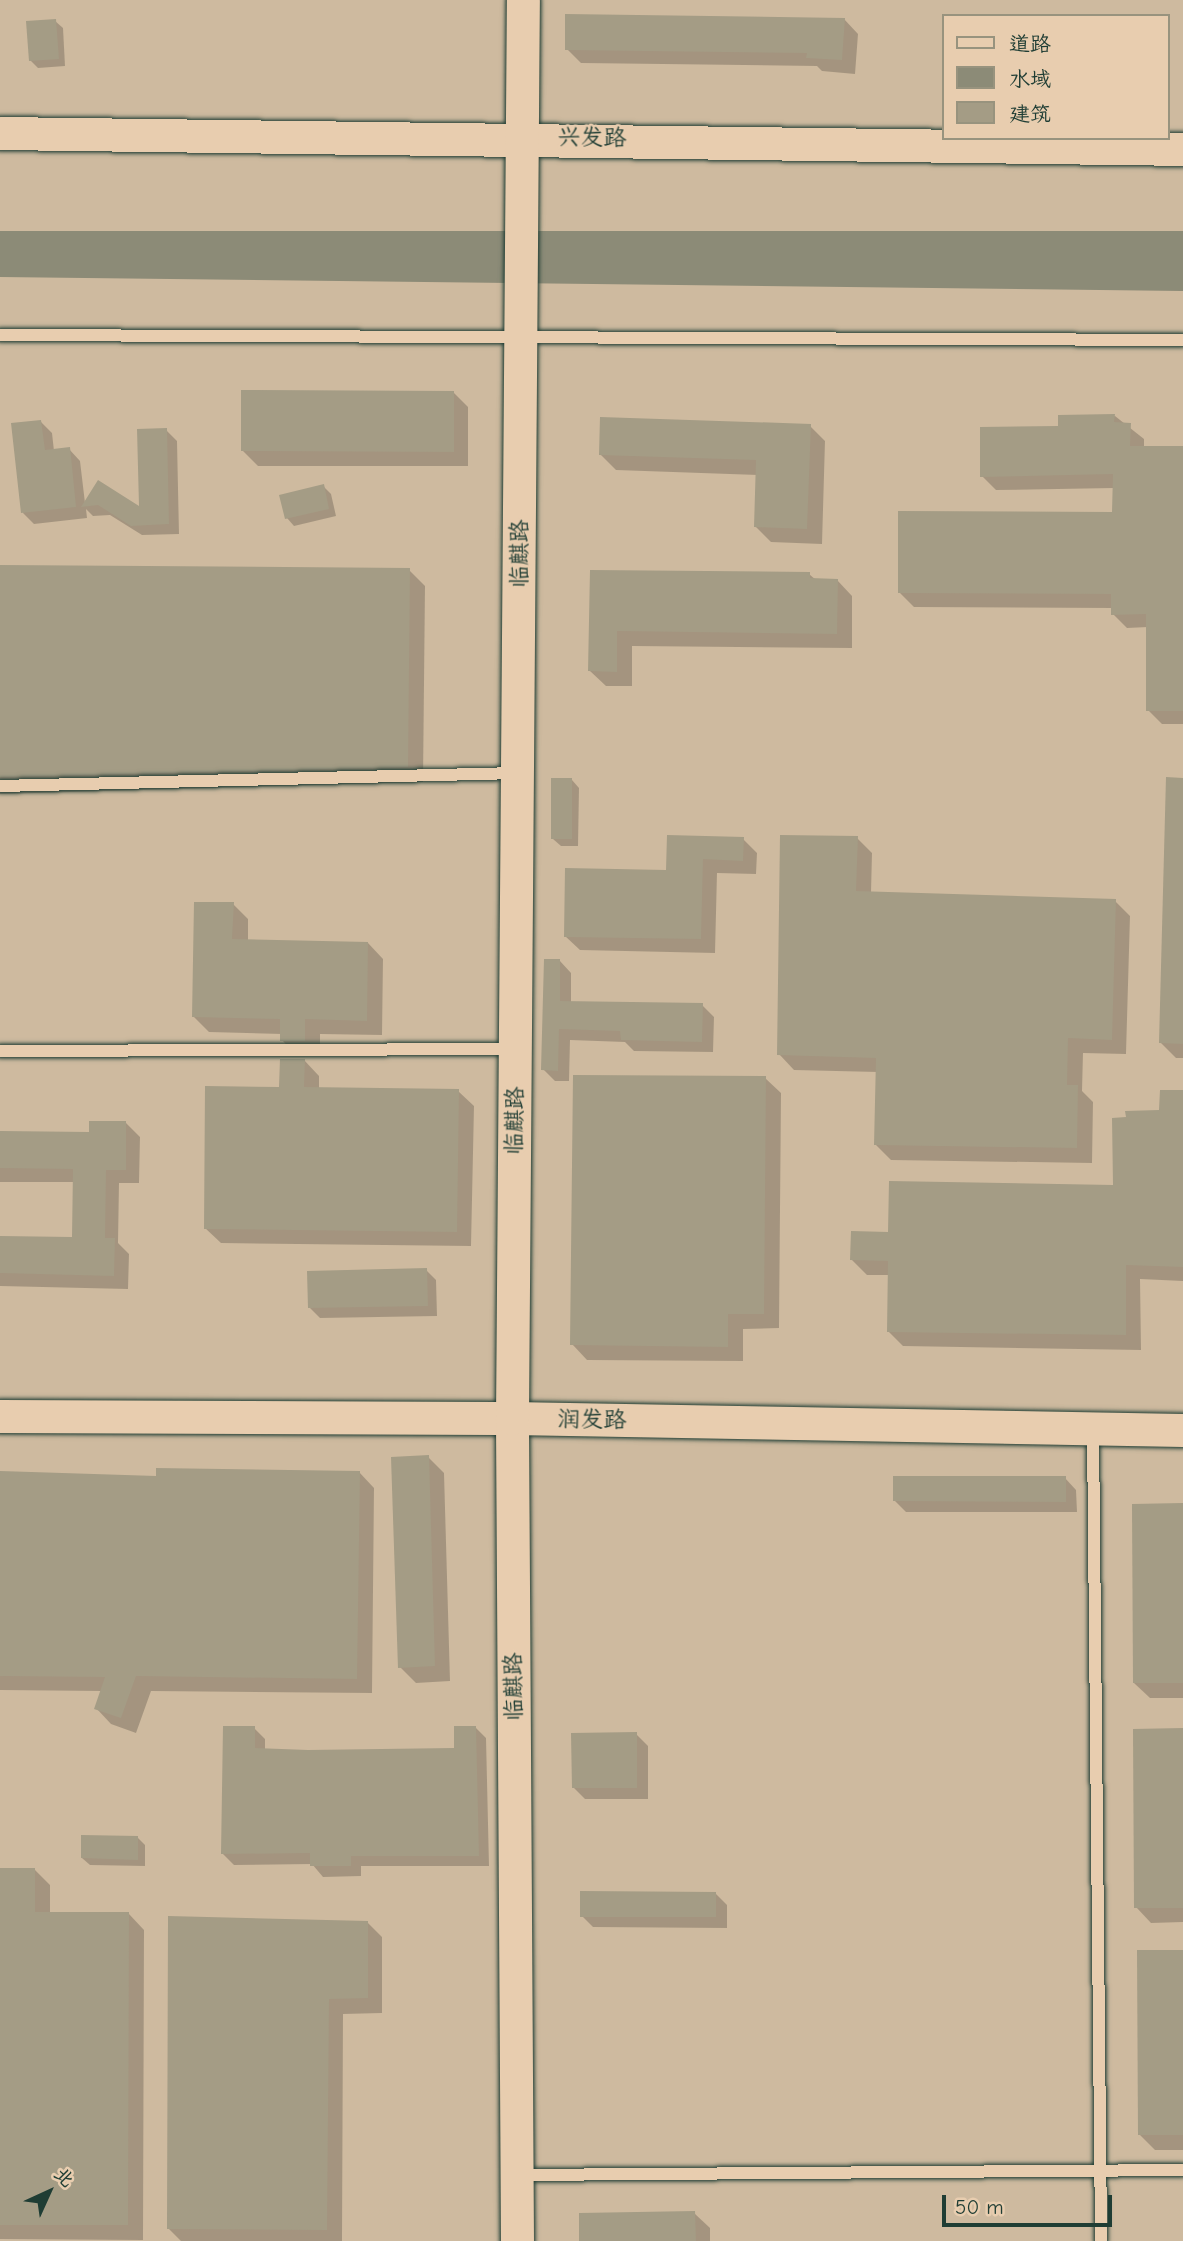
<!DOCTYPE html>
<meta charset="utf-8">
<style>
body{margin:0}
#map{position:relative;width:1183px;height:2241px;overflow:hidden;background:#e0c7aa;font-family:"Comic Neue","LXGW WenKai TC",sans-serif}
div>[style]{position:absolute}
.built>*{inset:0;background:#ceba9f}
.water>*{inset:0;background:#8c8b77}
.shadow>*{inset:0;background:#0003}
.building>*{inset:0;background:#a49c85}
.roads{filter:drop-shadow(0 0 2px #1f3d34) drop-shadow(0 0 2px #1f3d34)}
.lane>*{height:12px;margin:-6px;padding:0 6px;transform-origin:6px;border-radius:6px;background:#e8cdaf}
.secondary>*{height:33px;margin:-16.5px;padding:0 16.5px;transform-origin:16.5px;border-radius:16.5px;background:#e8cdaf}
span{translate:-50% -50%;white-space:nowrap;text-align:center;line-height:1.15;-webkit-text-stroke:5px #e8cdaf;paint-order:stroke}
.street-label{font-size:23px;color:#1f3d34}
.legend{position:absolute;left:942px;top:14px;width:228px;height:126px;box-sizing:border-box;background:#e8cdaf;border:2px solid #98937e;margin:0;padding:9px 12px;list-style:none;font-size:21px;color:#1f3d34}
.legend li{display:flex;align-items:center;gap:14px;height:35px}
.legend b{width:35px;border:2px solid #98937e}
.north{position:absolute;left:14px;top:2157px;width:70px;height:70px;-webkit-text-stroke:5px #e8cdaf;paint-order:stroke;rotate:45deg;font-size:19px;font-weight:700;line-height:28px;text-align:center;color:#1f3d34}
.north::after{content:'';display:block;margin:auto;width:24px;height:32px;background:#1f3d34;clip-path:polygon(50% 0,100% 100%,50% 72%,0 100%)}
.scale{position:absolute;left:942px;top:2195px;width:170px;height:32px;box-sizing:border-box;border:4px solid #1f3d34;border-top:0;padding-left:9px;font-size:21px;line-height:24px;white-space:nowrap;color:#1f3d34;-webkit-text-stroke:5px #e8cdaf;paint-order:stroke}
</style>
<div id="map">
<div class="built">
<div style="clip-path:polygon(evenodd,0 0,1183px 0,1183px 2241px,0 2241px,0 0,943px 16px,1167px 16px,1167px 138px,943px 138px,943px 16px)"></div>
</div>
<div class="water">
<div style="clip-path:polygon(0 231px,1183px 231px,1183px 291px,0 277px)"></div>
</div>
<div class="shadow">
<div style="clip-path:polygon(844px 19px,858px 34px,855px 74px,822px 71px,817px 66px,581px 63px,567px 49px)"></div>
<div style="clip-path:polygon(55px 21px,63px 28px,65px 66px,38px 68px,30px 60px)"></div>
<div style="clip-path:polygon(453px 392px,468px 407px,468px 466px,258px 466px,243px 451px)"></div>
<div style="clip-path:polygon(1115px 416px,1144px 439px,1144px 448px,1183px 448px,1183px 724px,1162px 724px,1148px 710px,1148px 627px,1127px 628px,1113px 614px,1113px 608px,914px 607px,900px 593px,1114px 514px,1114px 488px,996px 490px,982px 476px,1060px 428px)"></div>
<div style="clip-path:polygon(41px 422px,52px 433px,54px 451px,69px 449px,80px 461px,85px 503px,140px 509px,166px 430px,177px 441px,179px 534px,142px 535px,110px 515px,93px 516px,86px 509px,87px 518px,34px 524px,23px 513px)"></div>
<div style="clip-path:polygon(810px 426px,825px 441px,822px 544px,771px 542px,756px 527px,758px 475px,616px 470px,600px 454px)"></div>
<div style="clip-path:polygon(323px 486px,331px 494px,336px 516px,294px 526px,287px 518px)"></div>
<div style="clip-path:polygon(0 566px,409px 570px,425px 586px,423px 782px,0 794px)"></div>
<div style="clip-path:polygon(591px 571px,809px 574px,816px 580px,837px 580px,852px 596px,852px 648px,632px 646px,632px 686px,606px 686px,590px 671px)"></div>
<div style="clip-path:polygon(572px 780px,579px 788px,578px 846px,561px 846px,553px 839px)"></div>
<div style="clip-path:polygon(1183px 780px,1183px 1058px,1176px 1058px,1161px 1043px)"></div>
<div style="clip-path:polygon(857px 838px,872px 853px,871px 893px,1115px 901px,1130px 916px,1126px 1054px,1083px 1053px,1082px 1091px,1093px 1102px,1092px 1163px,891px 1160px,876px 1145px,878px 1072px,794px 1070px,779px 1054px)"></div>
<div style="clip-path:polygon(743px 839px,757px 853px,756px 874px,717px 873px,715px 953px,580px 950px,565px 936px,668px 872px)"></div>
<div style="clip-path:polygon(233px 904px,248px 919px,248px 941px,368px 943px,383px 959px,382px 1035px,320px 1034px,320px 1056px,297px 1056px,282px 1040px,282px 1034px,209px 1032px,194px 1017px)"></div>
<div style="clip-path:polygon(560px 961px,571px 973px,571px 1003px,702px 1005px,714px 1017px,713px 1052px,634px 1051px,625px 1042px,570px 1040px,569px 1081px,555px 1081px,543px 1069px)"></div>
<div style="clip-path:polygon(304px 1060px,319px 1076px,319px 1089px,458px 1091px,474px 1106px,471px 1246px,221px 1243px,205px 1228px,281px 1089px)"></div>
<div style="clip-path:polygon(765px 1078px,781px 1093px,779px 1328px,743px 1329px,743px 1361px,587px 1360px,572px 1344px)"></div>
<div style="clip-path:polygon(1183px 1092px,1183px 1281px,1140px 1279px,1141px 1350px,903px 1346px,888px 1331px,889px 1275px,867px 1275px,852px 1260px,890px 1234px,1114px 1187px,1161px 1112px)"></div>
<div style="clip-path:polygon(126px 1123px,140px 1137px,139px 1183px,119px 1183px,118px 1243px,129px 1254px,128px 1289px,0 1286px,0 1238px,74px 1239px,75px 1182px,0 1182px,0 1133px,91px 1134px)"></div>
<div style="clip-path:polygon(426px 1270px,436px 1280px,437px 1316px,320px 1318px,310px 1308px)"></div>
<div style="clip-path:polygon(428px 1457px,444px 1473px,450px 1681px,416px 1683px,400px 1667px)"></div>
<div style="clip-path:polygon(359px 1472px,374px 1488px,372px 1693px,151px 1691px,136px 1733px,111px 1724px,96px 1708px,102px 1691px,0 1690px,0 1473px,158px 1478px)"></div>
<div style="clip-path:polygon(1065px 1478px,1076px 1490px,1077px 1512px,906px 1512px,895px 1501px)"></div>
<div style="clip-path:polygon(1183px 1505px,1183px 1698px,1150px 1698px,1134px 1683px)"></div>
<div style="clip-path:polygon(475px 1727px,486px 1738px,489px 1866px,361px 1866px,361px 1876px,323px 1877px,312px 1864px,234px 1865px,222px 1853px,254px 1728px,265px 1739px,265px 1750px,308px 1752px,456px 1750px)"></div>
<div style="clip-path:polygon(1183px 1730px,1183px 1922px,1151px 1923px,1136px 1907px)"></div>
<div style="clip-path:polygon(636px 1734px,648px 1746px,648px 1799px,585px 1799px,574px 1788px)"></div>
<div style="clip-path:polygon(138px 1838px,145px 1845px,145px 1866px,90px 1865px,82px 1858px)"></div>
<div style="clip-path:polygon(0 1870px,35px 1870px,50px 1885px,50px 1914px,129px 1914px,144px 1930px,143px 2240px,0 2239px)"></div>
<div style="clip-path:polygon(716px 1894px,727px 1905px,727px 1928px,593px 1927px,582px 1916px)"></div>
<div style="clip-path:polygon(367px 1922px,382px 1937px,382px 2013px,343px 2014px,342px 2241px,181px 2241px,168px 2228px)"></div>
<div style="clip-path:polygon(1183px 1952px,1183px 2150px,1155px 2150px,1140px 2135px)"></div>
<div style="clip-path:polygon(694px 2213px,710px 2228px,710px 2241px,581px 2241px)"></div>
</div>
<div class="building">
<div style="clip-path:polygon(565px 14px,845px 18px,842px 60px,806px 58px,807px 53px,565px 50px)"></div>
<div style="clip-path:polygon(56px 19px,59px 59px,29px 61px,26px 21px)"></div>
<div style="clip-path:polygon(241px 390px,454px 391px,454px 452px,241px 451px)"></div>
<div style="clip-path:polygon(1115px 414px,1114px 422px,1131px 423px,1130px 446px,1183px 446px,1183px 711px,1146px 711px,1146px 614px,1111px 615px,1111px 594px,898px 593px,898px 511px,1112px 512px,1113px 474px,980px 477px,980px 427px,1058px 426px,1058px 415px)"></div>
<div style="clip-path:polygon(600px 417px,811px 424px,807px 529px,754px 527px,756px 460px,599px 455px)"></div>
<div style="clip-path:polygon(41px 420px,45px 450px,70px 447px,76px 507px,21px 513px,11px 423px)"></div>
<div style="clip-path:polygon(167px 428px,169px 524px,131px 526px,98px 505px,81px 507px,98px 480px,139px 506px,137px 429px)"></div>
<div style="clip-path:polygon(324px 484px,329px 509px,285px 519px,279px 495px)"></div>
<div style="clip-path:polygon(0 565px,410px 568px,408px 767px,0 777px)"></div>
<div style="clip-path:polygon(590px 570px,810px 572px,810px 578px,838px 579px,837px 634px,617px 631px,617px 672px,588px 671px)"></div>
<div style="clip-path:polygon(1166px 777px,1183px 778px,1183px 1044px,1159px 1043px)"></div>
<div style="clip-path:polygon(551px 778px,572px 778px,572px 839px,551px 839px)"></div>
<div style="clip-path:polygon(667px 835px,744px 837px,743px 861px,703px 859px,701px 939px,564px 937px,565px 868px,666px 870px)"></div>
<div style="clip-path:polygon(780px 835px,858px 836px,856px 891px,1116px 899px,1112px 1040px,1068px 1038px,1067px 1085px,1078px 1085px,1077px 1148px,874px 1145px,876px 1058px,777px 1055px)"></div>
<div style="clip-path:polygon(194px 902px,234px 902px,232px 939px,368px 942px,367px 1021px,305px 1019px,305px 1041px,280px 1041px,280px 1019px,192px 1017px)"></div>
<div style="clip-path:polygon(544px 959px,560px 959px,560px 1001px,703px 1003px,702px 1042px,621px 1040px,620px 1031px,559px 1029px,558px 1071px,541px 1070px)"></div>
<div style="clip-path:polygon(280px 1059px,305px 1059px,304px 1087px,459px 1089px,457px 1232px,204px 1229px,205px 1086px,279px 1087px)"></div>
<div style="clip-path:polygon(573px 1075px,766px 1076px,764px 1314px,728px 1314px,728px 1347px,570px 1345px)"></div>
<div style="clip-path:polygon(1160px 1090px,1183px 1090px,1183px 1267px,1126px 1265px,1126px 1335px,887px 1332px,888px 1261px,850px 1260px,851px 1231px,888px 1232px,889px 1181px,1113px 1185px,1112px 1118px,1126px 1117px,1125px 1111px,1159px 1110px)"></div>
<div style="clip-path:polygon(89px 1121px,126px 1121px,126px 1170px,106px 1170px,105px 1238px,115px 1238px,114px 1276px,0 1273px,0 1236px,72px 1237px,73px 1169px,0 1168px,0 1131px,89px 1132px)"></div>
<div style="clip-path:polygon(427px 1268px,428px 1306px,308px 1308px,307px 1271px)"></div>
<div style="clip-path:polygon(429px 1455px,435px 1666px,398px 1668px,391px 1457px)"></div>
<div style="clip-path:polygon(156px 1468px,360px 1471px,357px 1679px,136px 1676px,121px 1718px,94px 1709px,105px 1677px,0 1676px,0 1471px,156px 1476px)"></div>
<div style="clip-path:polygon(893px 1476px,1066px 1476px,1066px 1502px,893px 1501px)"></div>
<div style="clip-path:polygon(1183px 1503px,1183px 1683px,1133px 1683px,1132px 1504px)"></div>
<div style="clip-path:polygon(223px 1726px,255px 1726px,255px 1748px,308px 1750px,454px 1748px,454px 1726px,476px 1726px,479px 1856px,351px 1856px,351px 1866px,310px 1866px,310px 1853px,221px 1854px)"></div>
<div style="clip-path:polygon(1183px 1728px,1183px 1908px,1134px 1908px,1133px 1729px)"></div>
<div style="clip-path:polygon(637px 1732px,637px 1788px,572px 1788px,571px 1733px)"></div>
<div style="clip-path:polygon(81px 1835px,138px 1836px,138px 1860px,81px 1858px)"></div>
<div style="clip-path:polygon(0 1868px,35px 1868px,35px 1912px,129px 1912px,128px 2225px,0 2225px)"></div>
<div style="clip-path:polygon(580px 1891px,716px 1892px,716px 1917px,580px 1917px)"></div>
<div style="clip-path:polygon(168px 1916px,368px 1921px,368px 1998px,329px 1999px,327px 2230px,167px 2229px)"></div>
<div style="clip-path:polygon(1137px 1950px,1183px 1950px,1183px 2135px,1138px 2135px)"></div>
<div style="clip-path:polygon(695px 2211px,696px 2241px,579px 2241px,579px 2213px)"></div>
</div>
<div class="roads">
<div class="lane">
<div style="left:0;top:335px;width:1183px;rotate:0.24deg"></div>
<div style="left:0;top:786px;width:516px;rotate:-1.44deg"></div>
<div style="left:0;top:1051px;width:514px;rotate:-0.22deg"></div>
<div style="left:1093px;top:1431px;width:810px;rotate:89.43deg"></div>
<div style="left:519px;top:2175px;width:664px;rotate:-0.43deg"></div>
</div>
<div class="secondary">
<div style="left:0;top:133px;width:1183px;rotate:0.77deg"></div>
<div style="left:0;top:1416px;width:512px;rotate:0.22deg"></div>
<div style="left:512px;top:1418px;width:671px;rotate:1.02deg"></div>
<div style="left:517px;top:2241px;width:823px;rotate:-90.35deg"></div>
<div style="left:512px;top:1418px;width:1418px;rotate:-89.56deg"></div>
</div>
</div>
<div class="street-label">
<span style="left:592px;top:138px;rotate:1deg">兴发路</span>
<span style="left:520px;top:554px;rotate:-90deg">临麒路</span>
<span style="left:515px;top:1121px;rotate:-89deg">临麒路</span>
<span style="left:592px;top:1420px;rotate:1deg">润发路</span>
<span style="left:514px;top:1687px;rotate:-91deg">临麒路</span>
</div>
<ul class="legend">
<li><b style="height:9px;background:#e8cdaf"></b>道路</li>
<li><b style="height:19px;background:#8c8b77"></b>水域</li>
<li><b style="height:19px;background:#a49c85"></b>建筑</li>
</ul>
<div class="north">北</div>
<div class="scale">50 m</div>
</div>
